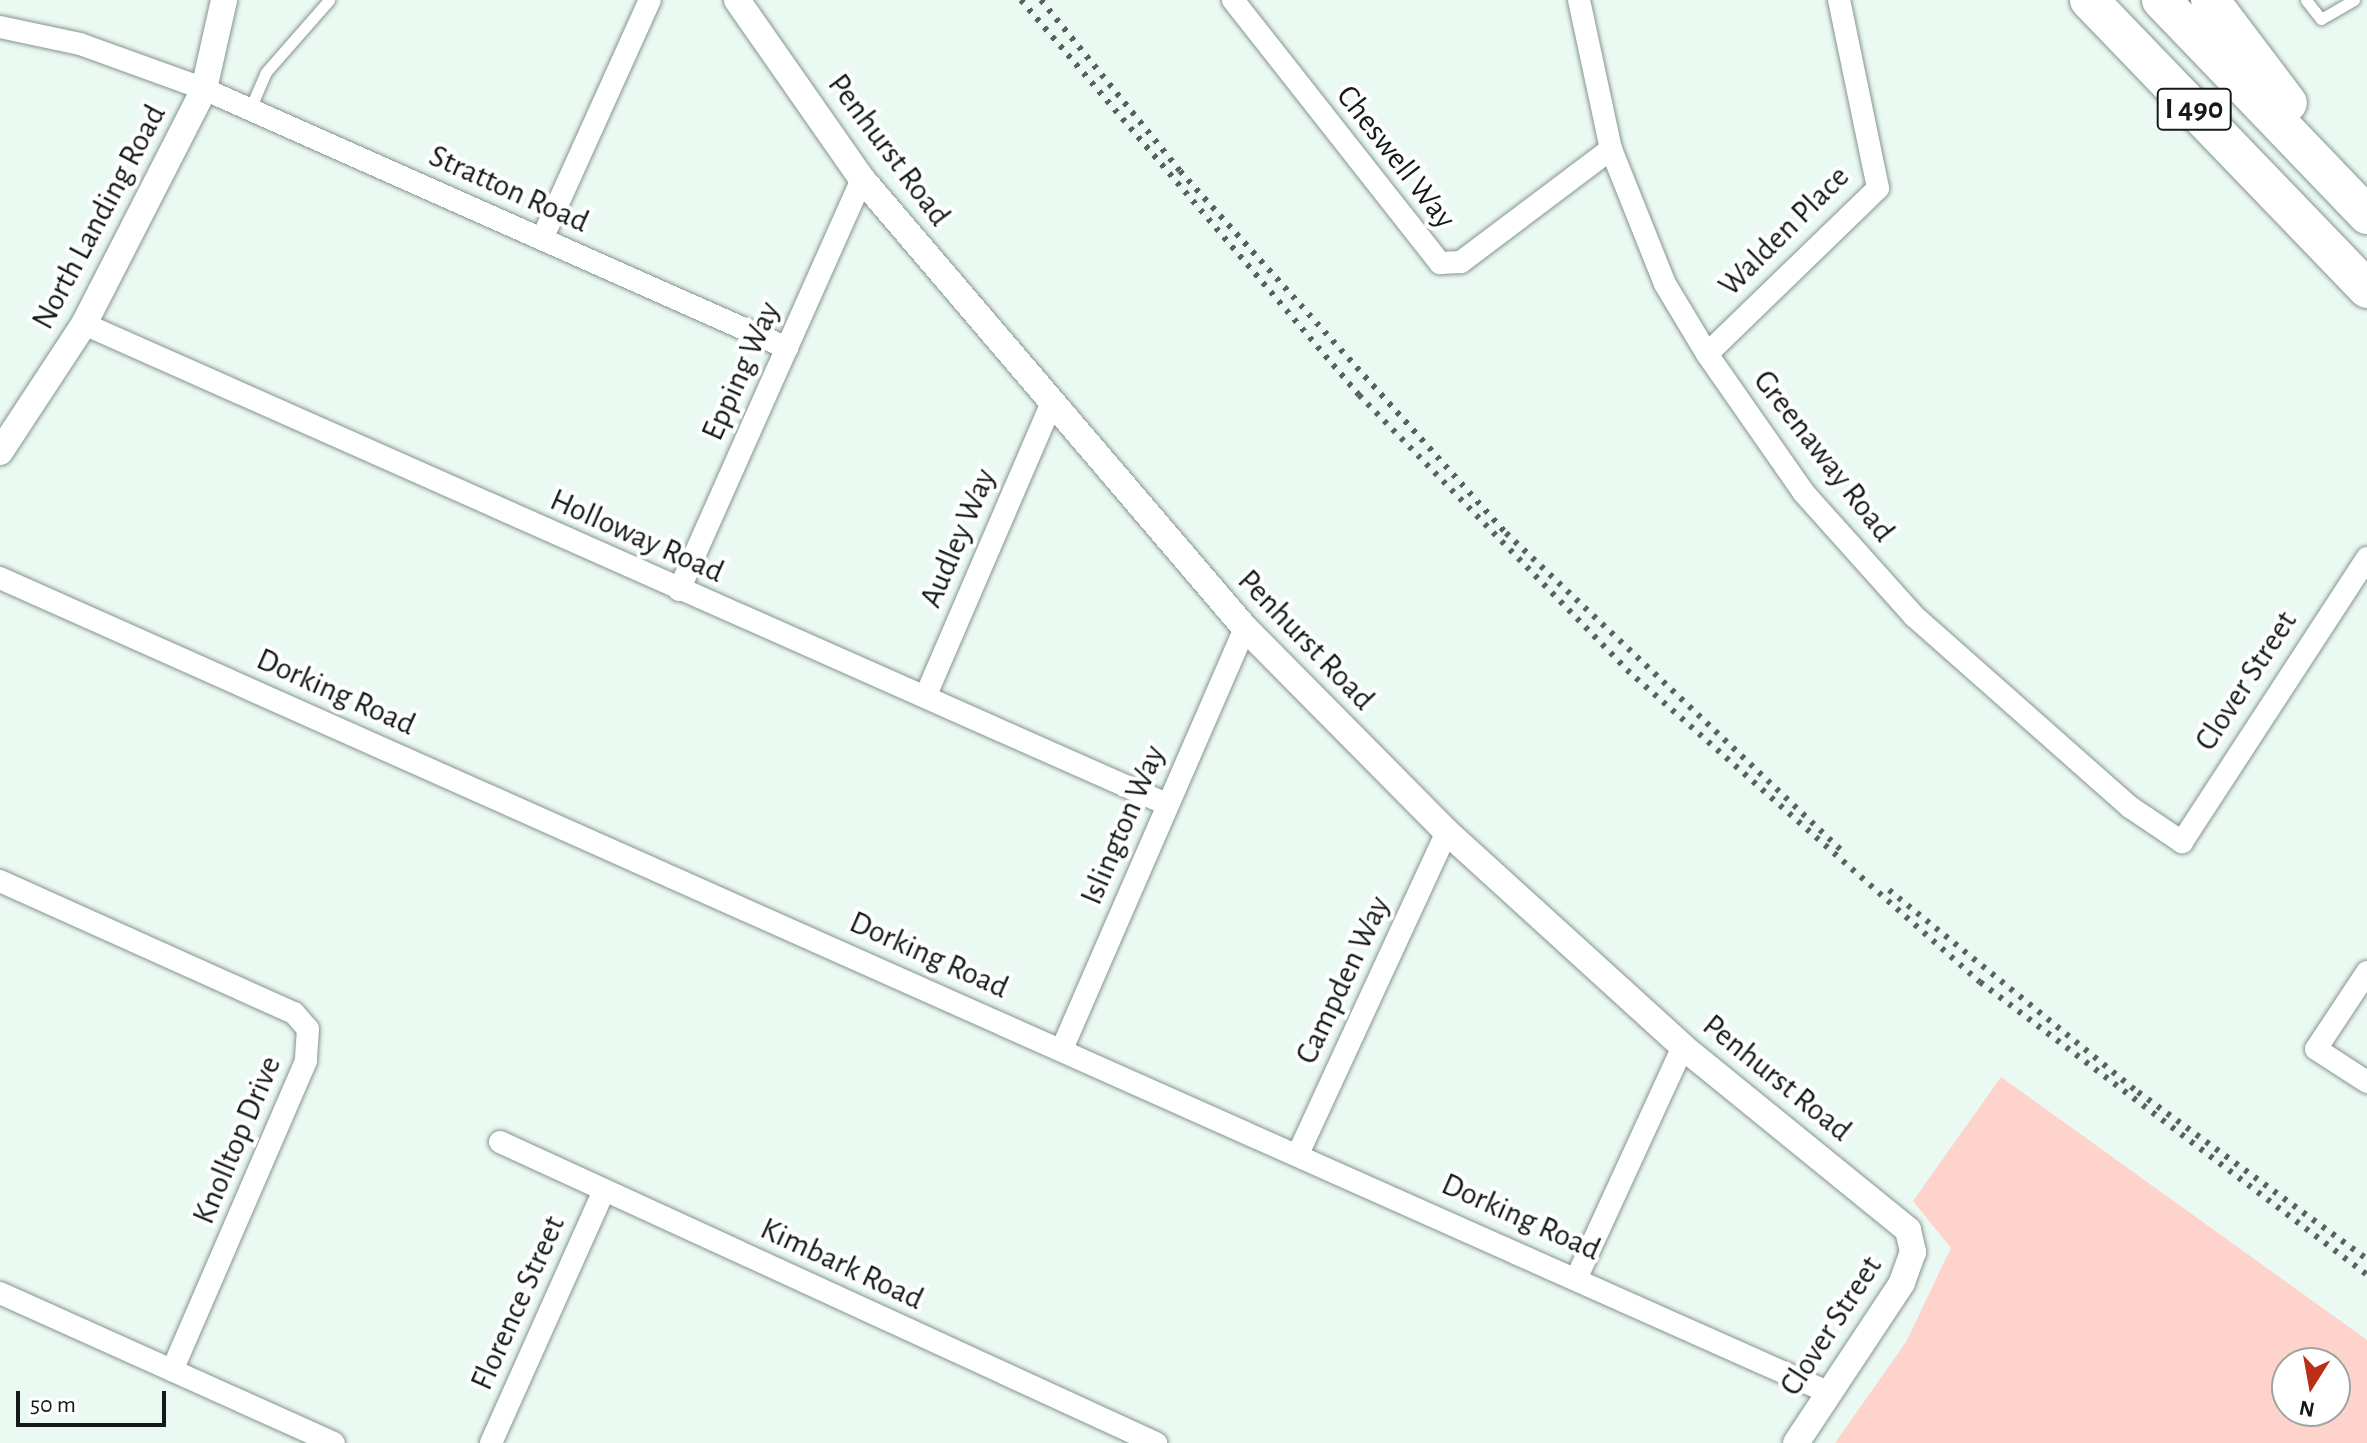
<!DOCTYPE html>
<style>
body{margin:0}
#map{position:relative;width:2367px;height:1443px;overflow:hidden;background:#eaf9f2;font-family:"Alegreya Sans",sans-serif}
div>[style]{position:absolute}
.green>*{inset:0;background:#fdd3cb}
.roads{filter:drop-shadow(0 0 2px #86948d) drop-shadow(0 0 2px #86948d)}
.service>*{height:11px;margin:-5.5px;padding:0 5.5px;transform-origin:5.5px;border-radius:5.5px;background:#fff}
.minor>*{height:22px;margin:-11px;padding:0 11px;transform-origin:11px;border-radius:11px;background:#fff}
.tertiary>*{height:26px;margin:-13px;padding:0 13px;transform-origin:13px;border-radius:13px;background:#fff}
.motorway>*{height:38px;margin:-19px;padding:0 19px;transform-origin:19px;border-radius:19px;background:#fff}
.rail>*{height:6px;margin-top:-3px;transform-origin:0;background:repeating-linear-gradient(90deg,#58615d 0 4px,transparent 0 12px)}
span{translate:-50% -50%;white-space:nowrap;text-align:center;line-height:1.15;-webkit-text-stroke:8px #fff;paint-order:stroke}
.shield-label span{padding:2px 6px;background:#fff;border:2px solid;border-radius:6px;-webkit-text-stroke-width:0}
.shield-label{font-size:30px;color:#141a17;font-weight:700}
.street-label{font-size:32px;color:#141a17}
.north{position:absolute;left:2271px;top:1347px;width:80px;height:80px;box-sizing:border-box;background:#fff;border:2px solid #a1a3a2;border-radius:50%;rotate:191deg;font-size:22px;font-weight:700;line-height:32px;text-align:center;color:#141a17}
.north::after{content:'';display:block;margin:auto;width:28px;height:36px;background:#bb2f19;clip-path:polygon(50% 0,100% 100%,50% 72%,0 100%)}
.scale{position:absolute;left:16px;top:1391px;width:150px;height:36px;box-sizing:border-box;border:4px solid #141a17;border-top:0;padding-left:10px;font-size:24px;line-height:28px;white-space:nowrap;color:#141a17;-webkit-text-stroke:6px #fff;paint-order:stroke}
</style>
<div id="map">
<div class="green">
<div style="clip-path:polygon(evenodd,2001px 1077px,2367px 1340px,2367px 1443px,1835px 1443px,1906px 1342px,1951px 1248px,1913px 1201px,2001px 1077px,2335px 1363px,2335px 1411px,2287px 1411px,2287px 1363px,2335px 1363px)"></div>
</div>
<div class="roads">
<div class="service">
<div style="left:2306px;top:0;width:24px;rotate:52deg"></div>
<div style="left:2321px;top:19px;width:38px;rotate:-30deg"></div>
<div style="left:250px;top:109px;width:40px;rotate:-66.6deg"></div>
<div style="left:266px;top:72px;width:96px;rotate:-48.8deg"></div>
</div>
<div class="minor">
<div style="left:1233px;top:0;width:335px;rotate:51.8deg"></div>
<div style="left:1440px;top:263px;width:21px;rotate:-3deg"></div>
<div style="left:1461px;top:262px;width:188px;rotate:-37deg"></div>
<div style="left:1579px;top:0;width:152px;rotate:77.9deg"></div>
<div style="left:1611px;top:149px;width:145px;rotate:68.2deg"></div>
<div style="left:1665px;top:284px;width:82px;rotate:59deg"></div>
<div style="left:1707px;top:354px;width:169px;rotate:55.1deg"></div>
<div style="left:1804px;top:493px;width:165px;rotate:48.2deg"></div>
<div style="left:1914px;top:616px;width:288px;rotate:41.5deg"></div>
<div style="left:2130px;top:807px;width:63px;rotate:33.9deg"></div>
<div style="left:2182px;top:842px;width:339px;rotate:-56.9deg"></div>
<div style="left:0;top:27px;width:82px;rotate:12deg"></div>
<div style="left:80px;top:44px;width:132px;rotate:19.9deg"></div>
<div style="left:204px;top:89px;width:638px;rotate:23.95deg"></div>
<div style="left:542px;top:239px;width:262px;rotate:-65.7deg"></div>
<div style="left:84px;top:324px;width:1184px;rotate:23.92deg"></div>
<div style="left:1707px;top:354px;width:238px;rotate:-44.1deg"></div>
<div style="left:1878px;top:188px;width:192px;rotate:-101.7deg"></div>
<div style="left:0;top:578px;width:2003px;rotate:24.01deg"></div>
<div style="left:679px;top:590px;width:450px;rotate:-66deg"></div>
<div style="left:926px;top:695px;width:314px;rotate:-66.7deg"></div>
<div style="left:0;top:881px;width:322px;rotate:24.2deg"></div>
<div style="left:294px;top:1013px;width:21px;rotate:49deg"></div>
<div style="left:308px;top:1029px;width:32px;rotate:94deg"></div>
<div style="left:306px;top:1061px;width:337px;rotate:113.4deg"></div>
<div style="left:2367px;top:972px;width:92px;rotate:123.5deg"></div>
<div style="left:2316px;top:1049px;width:61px;rotate:32.9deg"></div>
<div style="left:1062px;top:1049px;width:459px;rotate:-66.5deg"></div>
<div style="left:500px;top:1142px;width:722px;rotate:24.65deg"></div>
<div style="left:1298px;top:1154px;width:355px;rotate:-65.2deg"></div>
<div style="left:1577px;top:1277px;width:253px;rotate:-65.3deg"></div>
<div style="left:0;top:1293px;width:366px;rotate:24.2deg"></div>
<div style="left:491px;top:1443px;width:277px;rotate:-65.9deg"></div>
</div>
<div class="tertiary">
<div style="left:737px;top:0;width:218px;rotate:55.1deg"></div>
<div style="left:862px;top:179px;width:590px;rotate:49.54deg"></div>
<div style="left:1245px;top:628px;width:287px;rotate:45.3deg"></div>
<div style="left:1447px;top:832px;width:319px;rotate:42.3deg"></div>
<div style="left:1683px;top:1047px;width:290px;rotate:39.1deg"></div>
<div style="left:1908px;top:1230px;width:23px;rotate:77deg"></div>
<div style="left:1913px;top:1252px;width:33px;rotate:110deg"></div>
<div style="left:1902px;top:1283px;width:192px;rotate:123.5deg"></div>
<div style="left:0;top:452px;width:153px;rotate:-56.7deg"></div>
<div style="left:84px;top:324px;width:264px;rotate:-62.9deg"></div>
<div style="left:204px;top:89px;width:91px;rotate:-77.3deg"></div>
</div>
<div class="motorway">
<div style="left:2089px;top:0;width:401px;rotate:46.1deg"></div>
<div style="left:2161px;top:0;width:298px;rotate:46.2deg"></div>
<div style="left:2210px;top:0;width:129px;rotate:52.9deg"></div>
</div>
</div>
<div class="rail">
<div style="left:1021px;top:0;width:520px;rotate:49.45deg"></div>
<div style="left:1359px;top:395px;width:384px;rotate:45.7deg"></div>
<div style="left:1627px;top:670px;width:471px;rotate:41.5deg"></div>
<div style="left:1980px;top:982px;width:485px;rotate:37.1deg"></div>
<div style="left:1041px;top:0;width:220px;rotate:50.9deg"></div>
<div style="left:1180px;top:171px;width:487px;rotate:48deg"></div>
<div style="left:1506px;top:533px;width:460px;rotate:43.4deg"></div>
<div style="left:1889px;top:890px;width:321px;rotate:39.1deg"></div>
<div style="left:2138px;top:1092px;width:283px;rotate:36.1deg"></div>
</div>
<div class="shield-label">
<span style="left:2194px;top:109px">I 490</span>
</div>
<div class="street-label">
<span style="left:889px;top:150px;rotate:53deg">Penhurst Road</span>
<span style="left:1396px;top:157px;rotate:52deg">Cheswell Way</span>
<span style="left:509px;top:189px;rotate:24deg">Stratton Road</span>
<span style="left:99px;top:217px;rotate:-62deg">North Landing Road</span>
<span style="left:1784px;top:231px;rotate:-45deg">Walden Place</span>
<span style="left:741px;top:371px;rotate:-66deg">Epping Way</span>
<span style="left:1824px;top:456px;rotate:52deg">Greenaway Road</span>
<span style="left:637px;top:536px;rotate:24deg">Holloway Road</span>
<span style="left:958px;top:538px;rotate:-67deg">Audley Way</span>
<span style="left:1306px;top:640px;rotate:46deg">Penhurst Road</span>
<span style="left:2246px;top:681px;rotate:-57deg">Clover Street</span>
<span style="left:336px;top:692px;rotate:24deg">Dorking Road</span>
<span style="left:1123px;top:825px;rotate:-67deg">Islington Way</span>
<span style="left:929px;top:955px;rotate:24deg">Dorking Road</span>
<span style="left:1343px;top:980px;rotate:-65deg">Campden Way</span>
<span style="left:1777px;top:1078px;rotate:39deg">Penhurst Road</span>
<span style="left:237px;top:1140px;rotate:-67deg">Knolltop Drive</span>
<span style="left:1521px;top:1217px;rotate:24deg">Dorking Road</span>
<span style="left:842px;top:1264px;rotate:25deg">Kimbark Road</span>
<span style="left:518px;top:1303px;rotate:-66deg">Florence Street</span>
<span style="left:1831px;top:1326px;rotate:-57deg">Clover Street</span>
</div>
<div class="north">N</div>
<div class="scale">50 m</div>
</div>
